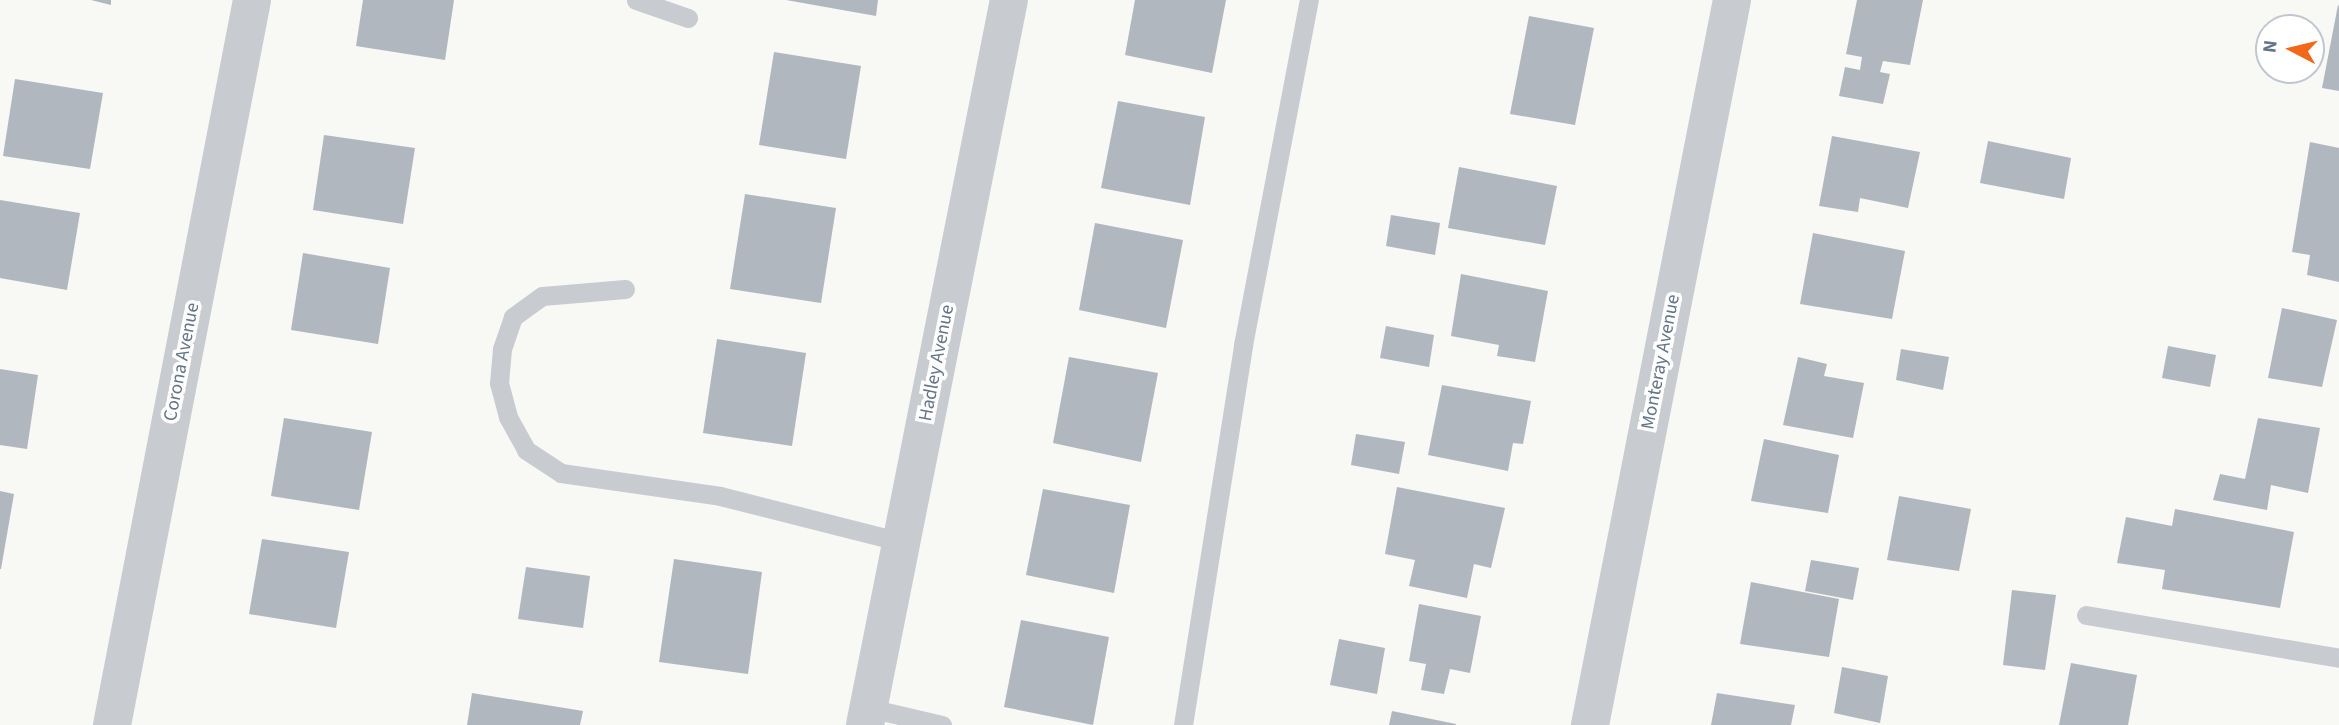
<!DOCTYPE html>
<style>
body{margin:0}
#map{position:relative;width:2339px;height:725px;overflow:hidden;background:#f8f8f5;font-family:"Source Sans 3",sans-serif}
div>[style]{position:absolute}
.building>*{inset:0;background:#b0b7bf}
.service>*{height:19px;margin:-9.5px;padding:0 9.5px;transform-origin:9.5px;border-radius:9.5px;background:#c8cbcf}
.minor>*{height:38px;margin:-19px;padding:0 19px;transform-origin:19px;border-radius:19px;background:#c8cbcf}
span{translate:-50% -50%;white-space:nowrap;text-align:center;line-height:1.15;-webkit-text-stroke:7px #fff;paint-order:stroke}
.street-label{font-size:19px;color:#647489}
.north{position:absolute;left:2255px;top:14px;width:70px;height:70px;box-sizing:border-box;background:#fff;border:2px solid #c1c7d0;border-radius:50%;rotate:277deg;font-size:19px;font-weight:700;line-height:28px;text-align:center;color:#647489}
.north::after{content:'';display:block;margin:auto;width:24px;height:32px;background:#f3671a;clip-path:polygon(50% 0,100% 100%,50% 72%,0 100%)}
</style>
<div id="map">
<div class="building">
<div style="clip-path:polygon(91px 0,111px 0,111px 5px)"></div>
<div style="clip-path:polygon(363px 0,454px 0,445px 60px,356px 46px)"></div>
<div style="clip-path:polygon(786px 0,878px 0,876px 16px)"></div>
<div style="clip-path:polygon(1135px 0,1226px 0,1212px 73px,1125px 55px)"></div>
<div style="clip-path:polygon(1857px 0,1923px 0,1910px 65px,1883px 61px,1880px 72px,1890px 74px,1883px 104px,1839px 96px,1845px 67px,1860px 70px,1862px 57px,1846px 54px)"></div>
<div style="clip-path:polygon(2338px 5px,2339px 6px,2339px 91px,2322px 88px)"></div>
<div style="clip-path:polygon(1529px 16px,1594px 28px,1575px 125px,1510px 114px)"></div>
<div style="clip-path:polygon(774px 52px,861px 66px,846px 159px,759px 145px)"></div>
<div style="clip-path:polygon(15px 79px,103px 93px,90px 169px,3px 156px)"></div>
<div style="clip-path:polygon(1118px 101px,1205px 117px,1190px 205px,1101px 188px)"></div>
<div style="clip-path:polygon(324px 135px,415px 148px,403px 224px,313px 210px)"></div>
<div style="clip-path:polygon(1832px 136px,1920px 152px,1908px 208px,1860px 198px,1858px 212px,1819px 206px)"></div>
<div style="clip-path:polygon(1988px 141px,2071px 158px,2064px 199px,1980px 183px)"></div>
<div style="clip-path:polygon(2310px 142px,2339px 148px,2339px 282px,2307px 275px,2310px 255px,2292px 252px)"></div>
<div style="clip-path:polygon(1459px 167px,1557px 186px,1545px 245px,1448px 228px)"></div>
<div style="clip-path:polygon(745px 194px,836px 208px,821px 303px,730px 289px)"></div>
<div style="clip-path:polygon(0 200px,80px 213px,67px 290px,0 278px)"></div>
<div style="clip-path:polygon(1391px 215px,1440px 223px,1435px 255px,1386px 246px)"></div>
<div style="clip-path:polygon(1095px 223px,1183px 240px,1166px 328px,1079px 310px)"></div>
<div style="clip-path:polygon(1813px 233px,1905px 251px,1892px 319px,1800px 304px)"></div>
<div style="clip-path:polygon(303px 253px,390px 268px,378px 344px,291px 330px)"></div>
<div style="clip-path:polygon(1461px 274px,1548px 291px,1535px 362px,1497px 356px,1499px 345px,1451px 336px)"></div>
<div style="clip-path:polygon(2282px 308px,2337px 320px,2322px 387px,2268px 378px)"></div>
<div style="clip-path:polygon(1386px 326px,1434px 335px,1429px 367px,1380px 358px)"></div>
<div style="clip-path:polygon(717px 339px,806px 353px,792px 446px,703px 433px)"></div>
<div style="clip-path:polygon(2168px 346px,2216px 355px,2210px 387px,2162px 378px)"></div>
<div style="clip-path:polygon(1901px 349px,1949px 357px,1943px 390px,1896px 380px)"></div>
<div style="clip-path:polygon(1069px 357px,1158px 373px,1141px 462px,1053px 443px)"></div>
<div style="clip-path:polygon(1798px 357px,1827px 364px,1824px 376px,1864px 383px,1853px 438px,1783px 425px)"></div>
<div style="clip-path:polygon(0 369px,38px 375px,27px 449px,0 445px)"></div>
<div style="clip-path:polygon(1442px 385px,1531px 401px,1523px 444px,1513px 443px,1508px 471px,1428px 455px)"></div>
<div style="clip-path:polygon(284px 418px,372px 432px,359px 510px,271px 496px)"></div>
<div style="clip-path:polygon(2258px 418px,2320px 428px,2308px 493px,2271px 485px,2267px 510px,2213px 500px,2220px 474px,2245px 479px)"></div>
<div style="clip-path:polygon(1356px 434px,1405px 442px,1399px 474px,1351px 465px)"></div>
<div style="clip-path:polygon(1764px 439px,1839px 455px,1828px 513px,1751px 501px)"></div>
<div style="clip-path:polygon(1397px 487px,1505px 508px,1491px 568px,1474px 564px,1467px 598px,1409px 586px,1415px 560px,1385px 554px)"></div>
<div style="clip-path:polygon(1043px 489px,1130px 505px,1114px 593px,1026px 575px)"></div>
<div style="clip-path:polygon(0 491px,14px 494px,1px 569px,0 569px)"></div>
<div style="clip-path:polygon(1899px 496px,1971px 509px,1959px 571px,1887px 560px)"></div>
<div style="clip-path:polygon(2175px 509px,2294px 532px,2280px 608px,2162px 589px,2165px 570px,2117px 563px,2126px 517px,2172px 526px)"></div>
<div style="clip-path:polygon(262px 539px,349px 552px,336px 628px,249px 614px)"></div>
<div style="clip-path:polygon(674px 559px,762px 572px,748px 674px,659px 662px)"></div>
<div style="clip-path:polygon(1811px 560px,1859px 568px,1853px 600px,1805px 591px)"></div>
<div style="clip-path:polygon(526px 567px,590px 576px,583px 628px,518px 619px)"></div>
<div style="clip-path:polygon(1751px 582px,1839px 599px,1829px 657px,1740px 644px)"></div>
<div style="clip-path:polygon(2012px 590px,2056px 595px,2045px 670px,2003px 665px)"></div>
<div style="clip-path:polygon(1419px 604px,1481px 616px,1470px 673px,1450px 669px,1444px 694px,1421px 690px,1426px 664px,1409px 661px)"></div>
<div style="clip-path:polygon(1021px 620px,1109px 637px,1093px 725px,1004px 707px)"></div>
<div style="clip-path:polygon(1339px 639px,1385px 648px,1377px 694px,1330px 685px)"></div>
<div style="clip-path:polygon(2071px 663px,2137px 675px,2128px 725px,2059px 725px)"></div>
<div style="clip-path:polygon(1842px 667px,1888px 676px,1880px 723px,1834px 713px)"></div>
<div style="clip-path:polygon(472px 693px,583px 711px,580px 725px,467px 725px)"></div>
<div style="clip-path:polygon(1717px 693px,1795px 705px,1791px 725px,1711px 725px)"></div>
<div style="clip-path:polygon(1392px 711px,1456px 724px,1456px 725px,1389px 725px)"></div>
</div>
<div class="service">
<div style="left:636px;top:0;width:55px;rotate:19.1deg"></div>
<div style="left:625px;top:289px;width:83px;rotate:175.2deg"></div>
<div style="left:542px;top:296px;width:36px;rotate:144deg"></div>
<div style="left:513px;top:317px;width:34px;rotate:109deg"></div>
<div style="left:502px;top:349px;width:34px;rotate:95deg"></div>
<div style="left:499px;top:383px;width:35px;rotate:75deg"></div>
<div style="left:508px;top:417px;width:38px;rotate:61deg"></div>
<div style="left:526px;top:450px;width:42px;rotate:33.3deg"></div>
<div style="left:561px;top:473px;width:161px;rotate:8.2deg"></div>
<div style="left:720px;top:496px;width:188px;rotate:14.2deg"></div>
<div style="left:2086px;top:615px;width:257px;rotate:9.6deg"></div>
<div style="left:869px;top:708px;width:75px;rotate:13.1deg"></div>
<div style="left:1183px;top:725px;width:385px;rotate:-81deg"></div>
<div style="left:1243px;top:345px;width:351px;rotate:-79.2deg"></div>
</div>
<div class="minor">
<div style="left:112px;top:725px;width:738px;rotate:-79.07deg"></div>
<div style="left:865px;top:725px;width:739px;rotate:-78.77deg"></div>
<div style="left:1590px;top:725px;width:739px;rotate:-78.92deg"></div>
</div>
<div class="street-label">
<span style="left:182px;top:362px;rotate:-79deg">Corona Avenue</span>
<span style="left:1661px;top:362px;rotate:-79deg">Monteray Avenue</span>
<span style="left:937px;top:363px;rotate:-79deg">Hadley Avenue</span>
</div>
<div class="north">N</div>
</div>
